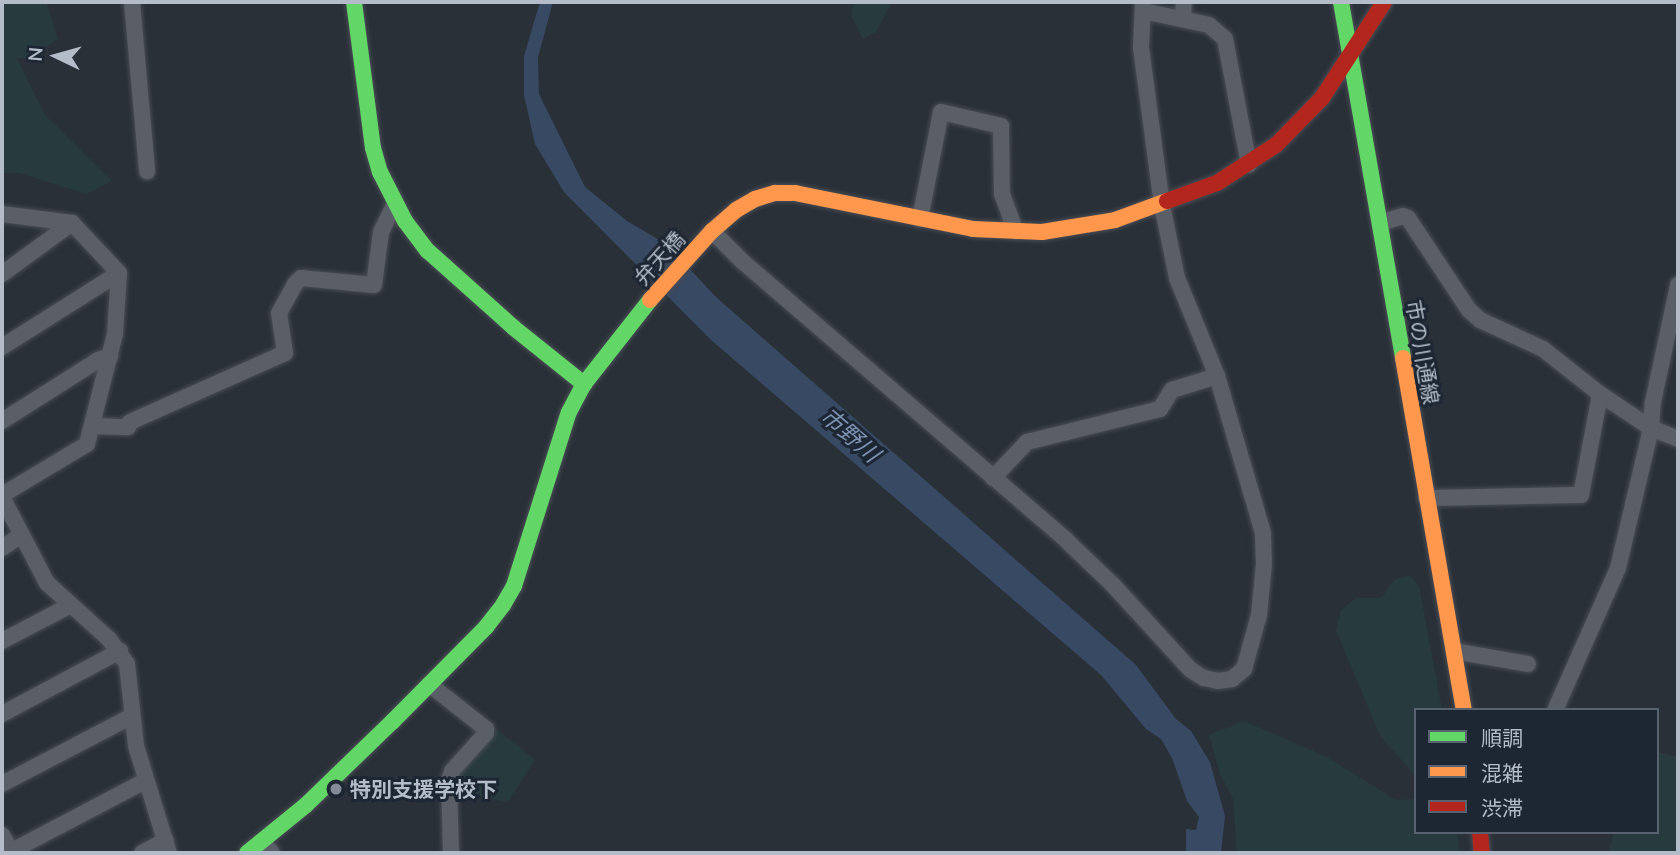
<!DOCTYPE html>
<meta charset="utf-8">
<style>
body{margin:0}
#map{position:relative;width:1680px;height:855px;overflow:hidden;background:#2a3038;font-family:Mulish,"Noto Sans JP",sans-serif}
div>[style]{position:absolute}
.green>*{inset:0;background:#273a3e}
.water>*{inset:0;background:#384963}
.roads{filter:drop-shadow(0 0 2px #484c53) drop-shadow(0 0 2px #484c53)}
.street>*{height:16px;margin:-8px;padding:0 8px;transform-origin:8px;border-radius:8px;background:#5a5e66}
.fast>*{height:16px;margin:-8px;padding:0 8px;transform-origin:8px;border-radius:8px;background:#63d668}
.slow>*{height:16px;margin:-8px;padding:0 8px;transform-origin:8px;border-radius:8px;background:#ff974d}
.jam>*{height:16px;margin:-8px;padding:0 8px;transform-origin:8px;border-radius:8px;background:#b3261e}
.dots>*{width:19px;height:19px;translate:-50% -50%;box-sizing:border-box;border:4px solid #1d2633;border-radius:50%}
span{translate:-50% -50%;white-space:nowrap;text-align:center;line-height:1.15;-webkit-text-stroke:6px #1d2633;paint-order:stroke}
.street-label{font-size:21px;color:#b4bcc9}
.poi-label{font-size:21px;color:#b4bcc9;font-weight:700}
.left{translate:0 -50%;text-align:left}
.water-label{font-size:23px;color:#7c92b1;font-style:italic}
.frame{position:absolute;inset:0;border:4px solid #b4bcc9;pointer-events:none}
.legend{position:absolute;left:1414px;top:708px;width:245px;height:126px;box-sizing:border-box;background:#1d2633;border:2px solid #59626f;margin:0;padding:9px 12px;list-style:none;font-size:21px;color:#b4bcc9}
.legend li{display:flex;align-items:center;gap:14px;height:35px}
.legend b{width:35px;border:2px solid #59626f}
.north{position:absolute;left:21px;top:21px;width:70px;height:70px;-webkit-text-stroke:5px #1d2633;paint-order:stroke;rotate:275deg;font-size:19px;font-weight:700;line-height:28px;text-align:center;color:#b4bcc9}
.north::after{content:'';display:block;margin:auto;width:24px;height:32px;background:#b4bcc9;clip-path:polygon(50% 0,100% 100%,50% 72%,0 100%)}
</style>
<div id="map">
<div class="green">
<div style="clip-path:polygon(2px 2px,46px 2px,58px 39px,30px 58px,17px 58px,45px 115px,112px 181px,86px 194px,20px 173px,2px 173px)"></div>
<div style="clip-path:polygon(853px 2px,892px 2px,876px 32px,863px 39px,852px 17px)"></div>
<div style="clip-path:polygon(1410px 575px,1419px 586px,1442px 710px,1416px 710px,1416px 781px,1414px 774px,1380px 736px,1336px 630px,1341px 610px,1356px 598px,1381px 598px,1394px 580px)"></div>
<div style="clip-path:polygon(1244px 721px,1327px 757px,1396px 800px,1416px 799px,1416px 832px,1457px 832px,1460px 853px,1237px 853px,1233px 799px,1220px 774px,1209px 735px)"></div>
<div style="clip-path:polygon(498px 730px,535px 760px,508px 802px,459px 793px,458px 777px)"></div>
<div style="clip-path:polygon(1657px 752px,1678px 757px,1678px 853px,1608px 853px,1614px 832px,1657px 832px)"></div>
</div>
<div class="water">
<div style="clip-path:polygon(540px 2px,553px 2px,538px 57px,539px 94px,585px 187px,627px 221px,666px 244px,717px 298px,1136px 665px,1176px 719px,1191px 731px,1210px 762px,1225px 816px,1221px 853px,1186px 853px,1186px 829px,1196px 830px,1199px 817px,1187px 801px,1172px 758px,1161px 739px,1146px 729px,1101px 675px,710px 339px,564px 192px,535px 144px,524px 95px,524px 56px)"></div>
</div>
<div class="roads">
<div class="street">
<div style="left:132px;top:2px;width:170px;rotate:84.9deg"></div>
<div style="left:1143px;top:11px;width:67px;rotate:12deg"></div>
<div style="left:1209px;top:25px;width:21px;rotate:41deg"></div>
<div style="left:1225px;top:39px;width:128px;rotate:79.2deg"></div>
<div style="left:1183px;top:19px;width:17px;rotate:-87deg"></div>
<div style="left:2px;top:214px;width:71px;rotate:7.3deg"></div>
<div style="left:72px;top:223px;width:69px;rotate:46.8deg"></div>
<div style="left:119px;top:273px;width:61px;rotate:93.8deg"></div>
<div style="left:115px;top:334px;width:114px;rotate:104.3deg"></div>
<div style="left:87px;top:444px;width:99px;rotate:149deg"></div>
<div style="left:920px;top:219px;width:109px;rotate:-78.9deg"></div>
<div style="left:941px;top:112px;width:62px;rotate:13.1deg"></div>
<div style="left:1001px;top:126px;width:68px;rotate:89.2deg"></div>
<div style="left:1002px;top:194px;width:40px;rotate:69.8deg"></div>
<div style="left:1380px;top:223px;width:24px;rotate:-17deg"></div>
<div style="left:1403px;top:216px;width:5px;rotate:22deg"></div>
<div style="left:1408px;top:218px;width:110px;rotate:56.5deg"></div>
<div style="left:1469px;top:310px;width:15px;rotate:42deg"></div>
<div style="left:1480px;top:320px;width:69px;rotate:24.7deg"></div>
<div style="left:1543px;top:349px;width:73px;rotate:38.3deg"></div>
<div style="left:1600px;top:394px;width:61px;rotate:33.7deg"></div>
<div style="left:1651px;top:428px;width:29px;rotate:22deg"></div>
<div style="left:712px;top:231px;width:42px;rotate:45deg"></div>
<div style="left:742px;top:261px;width:429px;rotate:40.7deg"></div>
<div style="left:1067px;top:541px;width:64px;rotate:43.7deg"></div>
<div style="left:1113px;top:585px;width:115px;rotate:47.5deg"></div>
<div style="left:1191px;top:670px;width:15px;rotate:32deg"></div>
<div style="left:1204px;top:678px;width:14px;rotate:12deg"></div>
<div style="left:1218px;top:681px;width:14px;rotate:-8deg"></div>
<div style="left:1232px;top:679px;width:16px;rotate:-40deg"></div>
<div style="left:1244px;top:669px;width:56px;rotate:-74.5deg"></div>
<div style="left:1259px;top:615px;width:51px;rotate:-84.4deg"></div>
<div style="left:1264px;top:564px;width:31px;rotate:-92deg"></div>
<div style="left:1263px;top:533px;width:164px;rotate:-106.3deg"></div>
<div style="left:1217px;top:376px;width:106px;rotate:-112.2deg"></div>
<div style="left:1177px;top:278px;width:75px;rotate:-101.6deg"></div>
<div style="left:1162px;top:205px;width:159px;rotate:-97.6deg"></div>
<div style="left:1141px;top:47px;width:45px;rotate:-87.5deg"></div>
<div style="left:2px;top:274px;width:87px;rotate:-36.1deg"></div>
<div style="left:2px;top:347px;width:138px;rotate:-32.3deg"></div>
<div style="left:2px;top:421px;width:114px;rotate:-32.4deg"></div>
<div style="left:98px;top:360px;width:13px;rotate:-18deg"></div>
<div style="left:93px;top:426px;width:35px;rotate:2deg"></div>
<div style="left:128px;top:427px;width:5px;rotate:-68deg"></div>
<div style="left:130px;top:422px;width:170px;rotate:-24deg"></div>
<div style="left:285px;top:353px;width:40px;rotate:-98.5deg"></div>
<div style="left:279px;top:313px;width:33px;rotate:-61deg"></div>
<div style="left:295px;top:284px;width:8px;rotate:-45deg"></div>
<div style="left:301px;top:278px;width:73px;rotate:5.5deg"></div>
<div style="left:374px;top:285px;width:53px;rotate:-82.5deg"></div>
<div style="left:381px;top:232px;width:32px;rotate:-64deg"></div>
<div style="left:993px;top:478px;width:50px;rotate:-46.6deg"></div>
<div style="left:1027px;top:442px;width:137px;rotate:-13.9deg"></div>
<div style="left:1160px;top:409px;width:22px;rotate:-58deg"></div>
<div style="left:1172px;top:390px;width:47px;rotate:-17.3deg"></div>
<div style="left:2px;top:497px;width:97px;rotate:62.4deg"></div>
<div style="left:47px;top:583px;width:84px;rotate:42.1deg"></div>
<div style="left:109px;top:639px;width:31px;rotate:54deg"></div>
<div style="left:127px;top:664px;width:82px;rotate:83.7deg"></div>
<div style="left:136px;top:746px;width:112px;rotate:72.9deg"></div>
<div style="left:1426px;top:498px;width:155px;rotate:-1.1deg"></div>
<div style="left:1581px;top:495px;width:103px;rotate:-79.3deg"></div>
<div style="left:2px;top:548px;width:23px;rotate:-34deg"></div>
<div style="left:2px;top:641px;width:78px;rotate:-27.6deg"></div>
<div style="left:1454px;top:651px;width:75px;rotate:10deg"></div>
<div style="left:429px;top:684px;width:73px;rotate:38.3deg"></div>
<div style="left:486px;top:729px;width:4px;rotate:90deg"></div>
<div style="left:486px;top:733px;width:51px;rotate:131.8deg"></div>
<div style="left:452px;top:771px;width:10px;rotate:107deg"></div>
<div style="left:449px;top:781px;width:72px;rotate:88.4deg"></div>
<div style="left:1556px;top:708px;width:153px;rotate:-66.1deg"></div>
<div style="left:1618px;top:568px;width:144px;rotate:-76.7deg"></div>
<div style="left:1651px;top:428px;width:26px;rotate:-86deg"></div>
<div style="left:1653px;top:402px;width:120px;rotate:-77.9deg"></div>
<div style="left:2px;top:714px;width:134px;rotate:-28.1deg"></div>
<div style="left:2px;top:784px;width:147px;rotate:-27.6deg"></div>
<div style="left:2px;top:835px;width:21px;rotate:61deg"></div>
<div style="left:263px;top:842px;width:14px;rotate:51deg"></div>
<div style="left:8px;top:853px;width:155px;rotate:-27.7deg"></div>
<div style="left:142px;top:853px;width:27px;rotate:-28deg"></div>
</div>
<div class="fast">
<div style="left:354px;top:2px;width:147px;rotate:82.6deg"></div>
<div style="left:373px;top:148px;width:25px;rotate:74deg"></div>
<div style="left:380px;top:172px;width:55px;rotate:63deg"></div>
<div style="left:405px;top:221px;width:38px;rotate:53deg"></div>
<div style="left:428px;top:251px;width:115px;rotate:41.8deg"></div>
<div style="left:514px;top:328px;width:90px;rotate:38.7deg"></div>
<div style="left:1341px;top:2px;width:361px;rotate:80.1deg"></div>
<div style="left:247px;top:853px;width:76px;rotate:-39.1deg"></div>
<div style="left:306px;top:805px;width:120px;rotate:-44deg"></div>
<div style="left:392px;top:722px;width:134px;rotate:-45.3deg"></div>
<div style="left:486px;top:627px;width:28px;rotate:-52deg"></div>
<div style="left:503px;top:605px;width:22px;rotate:-60deg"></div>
<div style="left:514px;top:586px;width:182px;rotate:-72.5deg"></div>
<div style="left:569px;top:412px;width:32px;rotate:-62deg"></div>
<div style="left:584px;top:384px;width:107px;rotate:-51.8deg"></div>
</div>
<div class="slow">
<div style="left:650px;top:300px;width:93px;rotate:-48.1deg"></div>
<div style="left:712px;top:231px;width:32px;rotate:-41deg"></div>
<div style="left:736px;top:210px;width:22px;rotate:-30deg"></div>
<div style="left:755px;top:199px;width:21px;rotate:-17deg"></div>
<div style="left:775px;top:193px;width:20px"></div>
<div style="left:795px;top:193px;width:182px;rotate:11.4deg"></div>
<div style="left:973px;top:229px;width:69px;rotate:2.5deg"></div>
<div style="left:1042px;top:232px;width:74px;rotate:-9.3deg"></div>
<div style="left:1115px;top:220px;width:55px;rotate:-20.1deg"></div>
<div style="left:1403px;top:358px;width:357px;rotate:80.2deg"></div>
</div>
<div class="jam">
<div style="left:1167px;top:201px;width:53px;rotate:-19.8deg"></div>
<div style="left:1217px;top:183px;width:70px;rotate:-32.8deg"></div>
<div style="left:1276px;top:145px;width:66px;rotate:-45.6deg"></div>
<div style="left:1322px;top:98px;width:114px;rotate:-57.1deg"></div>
<div style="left:1480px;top:832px;width:21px;rotate:85deg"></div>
</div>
</div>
<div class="dots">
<div style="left:336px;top:789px;background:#848b96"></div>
</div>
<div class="street-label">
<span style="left:659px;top:258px;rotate:-48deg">弁天橋</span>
<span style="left:1423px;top:352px;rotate:80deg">市の川通線</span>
</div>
<div class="poi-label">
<span class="left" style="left:350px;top:789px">特別支援学校下</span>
</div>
<div class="water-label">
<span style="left:850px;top:435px;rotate:41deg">市野川</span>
</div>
<div class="frame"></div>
<ul class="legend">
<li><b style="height:9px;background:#63d668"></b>順調</li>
<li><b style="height:9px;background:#ff974d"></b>混雑</li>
<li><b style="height:9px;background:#b3261e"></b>渋滞</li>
</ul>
<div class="north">N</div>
</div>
